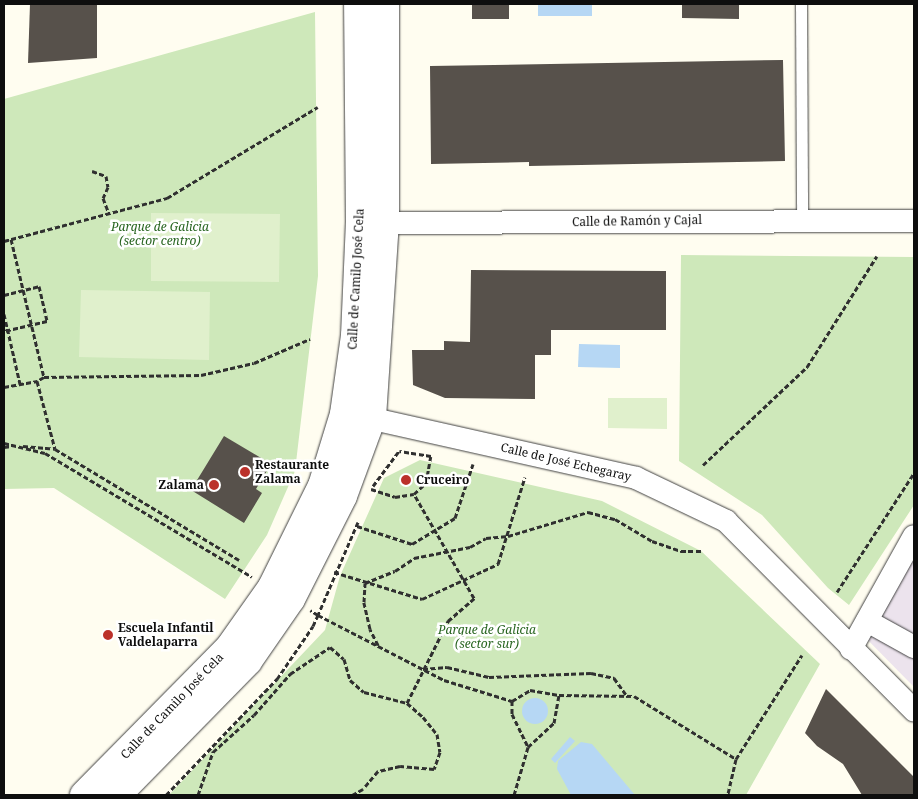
<!DOCTYPE html>
<meta charset="utf-8">
<style>
body{margin:0}
#map{position:relative;width:918px;height:799px;overflow:hidden;background:#fffdf0;font-family:"Noto Serif",serif}
div>[style]{position:absolute}
.industrial>*{inset:0;background:#ece3ed}
.green>*{inset:0;background:#cee8ba}
.pitch>*{inset:0;background:#e0f0cc}
.water>*{inset:0;background:#b6d7f4}
.round{border-radius:50%}
.building>*{inset:0;background:#57514b}
.path>*{height:3px;margin-top:-1.5px;transform-origin:0;background:repeating-linear-gradient(90deg,#303030 0 5px,transparent 0 7.5px)}
.roads{filter:drop-shadow(0 0 1px #414141) drop-shadow(0 0 1px #414141)}
.service>*{height:11px;margin:-5.5px;padding:0 5.5px;transform-origin:5.5px;border-radius:5.5px;background:#fff}
.minor>*{height:22px;margin:-11px;padding:0 11px;transform-origin:11px;border-radius:11px;background:#fff}
.tertiary>*{height:28px;margin:-14px;padding:0 14px;transform-origin:14px;border-radius:14px;background:#fff}
.dots>*{width:14px;height:14px;translate:-50% -50%;box-sizing:border-box;border:2px solid #fff;border-radius:50%}
span{translate:-50% -50%;white-space:nowrap;text-align:center;line-height:1.15;-webkit-text-stroke:5px #fff;paint-order:stroke}
.street-label{font-size:12px;color:#0e0e0e}
.park-label{font-size:12px;color:#286520;font-style:italic}
.poi-label{font-size:12px;color:#0e0e0e;font-weight:700}
.left{translate:0 -50%;text-align:left}
.right{translate:-100% -50%;text-align:right}
.frame{position:absolute;inset:0;border:5px solid #0e0e0e;pointer-events:none}
</style>
<div id="map">
<div class="industrial">
<div style="clip-path:polygon(914px 522px,914px 687px,854px 626px)"></div>
</div>
<div class="green">
<div style="clip-path:polygon(315px 12px,318px 276px,295px 471px,267px 535px,225px 599px,54px 488px,4px 489px,4px 99px)"></div>
<div style="clip-path:polygon(681px 255px,914px 257px,914px 505px,849px 605px,828px 588px,762px 515px,679px 461px)"></div>
<div style="clip-path:polygon(420px 460px,602px 501px,701px 551px,820px 664px,746px 795px,169px 795px,325px 630px,340px 576px,384px 478px)"></div>
</div>
<div class="pitch">
<div style="clip-path:polygon(151px 213px,280px 214px,279px 282px,151px 281px)"></div>
<div style="clip-path:polygon(81px 290px,210px 292px,209px 360px,79px 357px)"></div>
<div style="clip-path:polygon(608px 398px,667px 398px,667px 429px,608px 428px)"></div>
</div>
<div class="water">
<div style="clip-path:polygon(538px 4px,592px 4px,592px 16px,538px 16px)"></div>
<div style="clip-path:polygon(579px 344px,620px 345px,620px 368px,578px 367px)"></div>
<div class="round" style="left:522px;top:698px;width:26px;height:26px"></div>
<div style="clip-path:polygon(570px 737px,575px 741px,555px 763px,551px 759px)"></div>
<div style="clip-path:polygon(581px 742px,592px 744px,635px 795px,571px 795px,557px 769px,558px 761px)"></div>
</div>
<div class="building">
<div style="clip-path:polygon(30px 4px,97px 4px,97px 58px,28px 63px)"></div>
<div style="clip-path:polygon(472px 4px,509px 4px,509px 19px,472px 19px)"></div>
<div style="clip-path:polygon(682px 4px,739px 4px,739px 19px,682px 18px)"></div>
<div style="clip-path:polygon(783px 60px,785px 161px,529px 166px,529px 162px,431px 164px,430px 66px)"></div>
<div style="clip-path:polygon(471px 270px,666px 271px,666px 330px,551px 330px,551px 355px,535px 355px,535px 399px,445px 398px,413px 385px,412px 350px,444px 350px,444px 341px,470px 342px)"></div>
<div style="clip-path:polygon(224px 436px,271px 464px,256px 489px,262px 493px,244px 523px,191px 490px)"></div>
<div style="clip-path:polygon(826px 689px,914px 777px,914px 795px,862px 795px,843px 764px,817px 746px,805px 733px)"></div>
</div>
<div class="path">
<div style="left:92px;top:171px;width:15px;rotate:20deg"></div>
<div style="left:106px;top:176px;width:11px;rotate:80deg"></div>
<div style="left:108px;top:187px;width:12px;rotate:114deg"></div>
<div style="left:103px;top:198px;width:17px;rotate:69deg"></div>
<div style="left:11px;top:239px;width:142px;rotate:76.6deg"></div>
<div style="left:44px;top:377px;width:8px;rotate:150deg"></div>
<div style="left:4px;top:241px;width:169px;rotate:-14.8deg"></div>
<div style="left:167px;top:198px;width:176px;rotate:-31.1deg"></div>
<div style="left:4px;top:295px;width:36px;rotate:-14deg"></div>
<div style="left:39px;top:286px;width:36px;rotate:77deg"></div>
<div style="left:47px;top:321px;width:44px;rotate:166.9deg"></div>
<div style="left:4px;top:314px;width:72px;rotate:77.1deg"></div>
<div style="left:44px;top:377px;width:157px;rotate:-0.7deg"></div>
<div style="left:201px;top:375px;width:54px;rotate:-12.8deg"></div>
<div style="left:254px;top:363px;width:61px;rotate:-23.2deg"></div>
<div style="left:4px;top:387px;width:34px;rotate:-10deg"></div>
<div style="left:37px;top:381px;width:70px;rotate:75.2deg"></div>
<div style="left:55px;top:449px;width:215px;rotate:31.1deg"></div>
<div style="left:4px;top:443px;width:42px;rotate:13.7deg"></div>
<div style="left:45px;top:453px;width:241px;rotate:30.9deg"></div>
<div style="left:23px;top:446px;width:32px;rotate:5deg"></div>
<div style="left:4px;top:447px;width:8px;rotate:-7deg"></div>
<div style="left:703px;top:465px;width:143px;rotate:-43.3deg"></div>
<div style="left:807px;top:367px;width:131px;rotate:-57.8deg"></div>
<div style="left:373px;top:486px;width:44px;rotate:-53.4deg"></div>
<div style="left:371px;top:489px;width:25px;rotate:18deg"></div>
<div style="left:395px;top:497px;width:19px;rotate:-9deg"></div>
<div style="left:414px;top:494px;width:16px;rotate:-43deg"></div>
<div style="left:426px;top:483px;width:27px;rotate:-80deg"></div>
<div style="left:431px;top:456px;width:32px;rotate:-171deg"></div>
<div style="left:358px;top:522px;width:101px;rotate:113.3deg"></div>
<div style="left:318px;top:615px;width:142px;rotate:27.3deg"></div>
<div style="left:444px;top:680px;width:71px;rotate:17.2deg"></div>
<div style="left:512px;top:701px;width:21px;rotate:-31deg"></div>
<div style="left:530px;top:690px;width:29px;rotate:10deg"></div>
<div style="left:559px;top:695px;width:75px;rotate:0.8deg"></div>
<div style="left:634px;top:696px;width:120px;rotate:31.7deg"></div>
<div style="left:736px;top:759px;width:37px;rotate:103deg"></div>
<div style="left:357px;top:526px;width:58px;rotate:18.1deg"></div>
<div style="left:412px;top:544px;width:50px;rotate:-31.2deg"></div>
<div style="left:455px;top:518px;width:57px;rotate:-71.6deg"></div>
<div style="left:334px;top:572px;width:92px;rotate:17.1deg"></div>
<div style="left:422px;top:599px;width:84px;rotate:-24.7deg"></div>
<div style="left:498px;top:564px;width:91px;rotate:-72.8deg"></div>
<div style="left:837px;top:592px;width:142px;rotate:-57.1deg"></div>
<div style="left:378px;top:645px;width:18px;rotate:-117deg"></div>
<div style="left:370px;top:629px;width:28px;rotate:-103deg"></div>
<div style="left:364px;top:602px;width:19px;rotate:-87deg"></div>
<div style="left:365px;top:583px;width:32px;rotate:-22deg"></div>
<div style="left:395px;top:571px;width:23px;rotate:-34deg"></div>
<div style="left:414px;top:558px;width:57px;rotate:-11.1deg"></div>
<div style="left:470px;top:547px;width:18px;rotate:-29deg"></div>
<div style="left:486px;top:538px;width:22px;rotate:-5deg"></div>
<div style="left:508px;top:536px;width:84px;rotate:-16.7deg"></div>
<div style="left:588px;top:512px;width:28px;rotate:15deg"></div>
<div style="left:615px;top:519px;width:43px;rotate:30.7deg"></div>
<div style="left:652px;top:541px;width:31px;rotate:19deg"></div>
<div style="left:681px;top:551px;width:20px"></div>
<div style="left:423px;top:669px;width:24px;rotate:-5deg"></div>
<div style="left:447px;top:667px;width:43px;rotate:13.4deg"></div>
<div style="left:489px;top:677px;width:102px;rotate:-2.2deg"></div>
<div style="left:591px;top:673px;width:24px;rotate:12deg"></div>
<div style="left:614px;top:678px;width:22px;rotate:54deg"></div>
<div style="left:512px;top:701px;width:13px;rotate:90deg"></div>
<div style="left:512px;top:714px;width:37px;rotate:64deg"></div>
<div style="left:407px;top:703px;width:92px;rotate:-63.4deg"></div>
<div style="left:448px;top:621px;width:35px;rotate:-41deg"></div>
<div style="left:474px;top:598px;width:120px;rotate:-120deg"></div>
<div style="left:736px;top:759px;width:123px;rotate:-57.6deg"></div>
<div style="left:166px;top:795px;width:161px;rotate:-46.3deg"></div>
<div style="left:277px;top:679px;width:64px;rotate:-55.8deg"></div>
<div style="left:313px;top:626px;width:12px;rotate:-66deg"></div>
<div style="left:318px;top:615px;width:9px;rotate:-148deg"></div>
<div style="left:198px;top:795px;width:46px;rotate:-70.8deg"></div>
<div style="left:213px;top:752px;width:55px;rotate:-42.1deg"></div>
<div style="left:254px;top:715px;width:55px;rotate:-48.7deg"></div>
<div style="left:290px;top:674px;width:48px;rotate:-34deg"></div>
<div style="left:330px;top:647px;width:18px;rotate:41deg"></div>
<div style="left:344px;top:659px;width:22px;rotate:74deg"></div>
<div style="left:350px;top:680px;width:18px;rotate:41deg"></div>
<div style="left:364px;top:692px;width:44px;rotate:14.3deg"></div>
<div style="left:407px;top:703px;width:21px;rotate:41deg"></div>
<div style="left:423px;top:717px;width:22px;rotate:51deg"></div>
<div style="left:437px;top:734px;width:18px;rotate:81deg"></div>
<div style="left:440px;top:752px;width:18px;rotate:109deg"></div>
<div style="left:434px;top:769px;width:34px;rotate:-175deg"></div>
<div style="left:400px;top:766px;width:23px;rotate:167deg"></div>
<div style="left:378px;top:771px;width:23px;rotate:130deg"></div>
<div style="left:363px;top:789px;width:13px;rotate:151deg"></div>
<div style="left:514px;top:795px;width:50px;rotate:-73.7deg"></div>
<div style="left:528px;top:747px;width:35px;rotate:-43deg"></div>
<div style="left:554px;top:723px;width:28px;rotate:-80deg"></div>
</div>
<div class="roads">
<div class="service">
<div style="left:801px;top:4px;width:215px;rotate:89.7deg"></div>
</div>
<div class="minor">
<div style="left:368px;top:223px;width:546px;rotate:-0.21deg"></div>
<div style="left:355px;top:415px;width:288px;rotate:12.6deg"></div>
<div style="left:636px;top:478px;width:100px;rotate:25.5deg"></div>
<div style="left:726px;top:521px;width:267px;rotate:45.2deg"></div>
<div style="left:867px;top:621px;width:54px;rotate:29deg"></div>
<div style="left:851px;top:649px;width:129px;rotate:-60.9deg"></div>
</div>
<div class="tertiary">
<div style="left:84px;top:795px;width:206px;rotate:-45.4deg"></div>
<div style="left:229px;top:648px;width:75px;rotate:-54.8deg"></div>
<div style="left:272px;top:587px;width:113px;rotate:-63.7deg"></div>
<div style="left:322px;top:486px;width:75px;rotate:-73deg"></div>
<div style="left:344px;top:414px;width:79px;rotate:-82deg"></div>
<div style="left:355px;top:336px;width:113px;rotate:-87.5deg"></div>
<div style="left:360px;top:223px;width:219px;rotate:-90.5deg"></div>
<div style="left:117px;top:795px;width:187px;rotate:-45.6deg"></div>
<div style="left:248px;top:661px;width:75px;rotate:-55.3deg"></div>
<div style="left:291px;top:599px;width:115px;rotate:-63.2deg"></div>
<div style="left:343px;top:496px;width:84px;rotate:-69.8deg"></div>
<div style="left:372px;top:417px;width:194px;rotate:-86.2deg"></div>
<div style="left:385px;top:223px;width:219px;rotate:-90deg"></div>
</div>
</div>
<div class="dots">
<div style="left:245px;top:472px;background:#bb312a"></div>
<div style="left:406px;top:480px;background:#bb312a"></div>
<div style="left:214px;top:485px;background:#bb312a"></div>
<div style="left:108px;top:635px;background:#bb312a"></div>
</div>
<div class="street-label">
<span style="left:637px;top:221px;rotate:-1deg">Calle de Ramón y Cajal</span>
<span style="left:356px;top:279px;rotate:-87deg">Calle de Camilo José Cela</span>
<span style="left:566px;top:462px;rotate:13deg">Calle de José Echegaray</span>
<span style="left:172px;top:706px;rotate:-46deg">Calle de Camilo José Cela</span>
</div>
<div class="park-label">
<span style="left:160px;top:234px">Parque de Galicia<br>(sector centro)</span>
<span style="left:487px;top:637px">Parque de Galicia<br>(sector sur)</span>
</div>
<div class="poi-label">
<span class="left" style="left:255px;top:472px">Restaurante<br>Zalama</span>
<span class="left" style="left:416px;top:480px">Cruceiro</span>
<span class="right" style="left:204px;top:485px">Zalama</span>
<span class="left" style="left:118px;top:635px">Escuela Infantil<br>Valdelaparra</span>
</div>
<div class="frame"></div>
</div>
